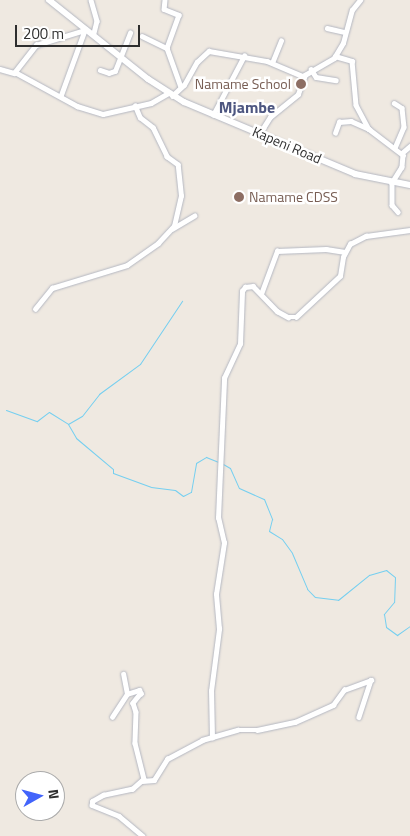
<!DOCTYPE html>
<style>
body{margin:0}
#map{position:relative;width:410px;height:836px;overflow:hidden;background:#efe9e1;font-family:"Titillium Web",sans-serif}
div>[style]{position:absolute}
.stream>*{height:1px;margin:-0.5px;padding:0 0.5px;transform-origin:0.5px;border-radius:0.5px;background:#75cff0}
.roads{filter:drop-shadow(0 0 1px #b4b7c1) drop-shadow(0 0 1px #b4b7c1)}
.street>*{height:4.5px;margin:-2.25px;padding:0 2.25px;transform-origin:2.25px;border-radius:2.25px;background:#fff}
.secondary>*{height:6px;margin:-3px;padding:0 3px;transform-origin:3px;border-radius:3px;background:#fff}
.dots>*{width:14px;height:14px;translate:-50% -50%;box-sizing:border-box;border:2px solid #fff;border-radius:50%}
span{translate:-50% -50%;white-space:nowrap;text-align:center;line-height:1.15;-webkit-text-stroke:5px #fff;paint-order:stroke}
.education-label{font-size:14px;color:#785e54}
.right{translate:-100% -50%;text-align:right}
.left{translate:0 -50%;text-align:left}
.street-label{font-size:14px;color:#2e2e2e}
.quarter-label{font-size:16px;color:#4d5680;font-weight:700}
.north{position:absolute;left:15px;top:771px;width:50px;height:50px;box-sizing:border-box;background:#fff;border:1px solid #ababab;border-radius:50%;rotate:83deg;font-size:14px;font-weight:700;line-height:20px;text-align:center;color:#2e2e2e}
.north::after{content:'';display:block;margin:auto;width:18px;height:22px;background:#4264fb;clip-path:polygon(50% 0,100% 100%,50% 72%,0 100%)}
.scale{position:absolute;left:15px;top:25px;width:125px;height:22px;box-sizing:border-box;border:2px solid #2e2e2e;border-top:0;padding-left:6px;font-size:15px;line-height:18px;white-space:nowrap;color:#2e2e2e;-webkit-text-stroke:4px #fff;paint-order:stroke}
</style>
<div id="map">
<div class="stream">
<div style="left:6px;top:410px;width:33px;rotate:20deg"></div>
<div style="left:37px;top:421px;width:15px;rotate:-37deg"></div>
<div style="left:49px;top:412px;width:22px;rotate:32deg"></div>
<div style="left:68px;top:424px;width:16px;rotate:-30deg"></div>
<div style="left:82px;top:416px;width:28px;rotate:-52deg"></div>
<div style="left:99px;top:394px;width:51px;rotate:-36.2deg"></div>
<div style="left:140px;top:364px;width:76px;rotate:-56.3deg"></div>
<div style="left:68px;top:424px;width:16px;rotate:60deg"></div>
<div style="left:76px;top:438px;width:48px;rotate:40deg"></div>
<div style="left:113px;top:469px;width:4px;rotate:90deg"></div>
<div style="left:113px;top:473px;width:40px;rotate:20.2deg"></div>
<div style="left:151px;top:487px;width:24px;rotate:7deg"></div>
<div style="left:175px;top:490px;width:10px;rotate:37deg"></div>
<div style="left:183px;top:496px;width:9px;rotate:-27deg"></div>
<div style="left:191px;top:492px;width:29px;rotate:-80deg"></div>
<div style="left:196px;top:463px;width:12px;rotate:-31deg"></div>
<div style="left:206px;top:457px;width:18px;rotate:22deg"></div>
<div style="left:223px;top:464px;width:8px;rotate:30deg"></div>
<div style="left:230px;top:468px;width:22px;rotate:66deg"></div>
<div style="left:239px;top:488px;width:27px;rotate:24deg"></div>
<div style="left:264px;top:499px;width:22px;rotate:68deg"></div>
<div style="left:272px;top:519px;width:12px;rotate:104deg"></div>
<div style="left:269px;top:531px;width:15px;rotate:32deg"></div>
<div style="left:282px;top:539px;width:17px;rotate:54deg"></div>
<div style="left:292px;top:553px;width:39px;rotate:67deg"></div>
<div style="left:307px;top:589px;width:11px;rotate:45deg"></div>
<div style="left:315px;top:597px;width:23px;rotate:7deg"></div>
<div style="left:338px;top:600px;width:40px;rotate:-39deg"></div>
<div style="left:369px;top:575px;width:18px;rotate:-16deg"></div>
<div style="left:386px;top:570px;width:11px;rotate:38deg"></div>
<div style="left:395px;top:577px;width:25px;rotate:92deg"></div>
<div style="left:394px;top:602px;width:16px;rotate:130deg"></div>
<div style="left:384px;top:614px;width:13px;rotate:81deg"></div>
<div style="left:386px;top:627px;width:14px;rotate:36deg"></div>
<div style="left:397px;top:635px;width:16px;rotate:-35deg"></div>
</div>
<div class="roads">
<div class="street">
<div style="left:91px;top:0;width:22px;rotate:74deg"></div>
<div style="left:97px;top:21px;width:12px;rotate:104deg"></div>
<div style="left:165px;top:0;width:9px;rotate:96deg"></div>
<div style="left:164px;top:9px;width:16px;rotate:22deg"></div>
<div style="left:179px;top:15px;width:35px;rotate:110deg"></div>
<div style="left:167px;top:48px;width:41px;rotate:70.3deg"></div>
<div style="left:327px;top:28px;width:18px;rotate:13deg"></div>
<div style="left:142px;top:36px;width:28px;rotate:26deg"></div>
<div style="left:335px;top:56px;width:18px;rotate:16deg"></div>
<div style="left:352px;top:61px;width:44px;rotate:84.8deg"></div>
<div style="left:356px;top:105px;width:27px;rotate:62deg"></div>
<div style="left:369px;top:129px;width:43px;rotate:37.4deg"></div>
<div style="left:403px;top:155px;width:12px;rotate:95deg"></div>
<div style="left:402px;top:167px;width:19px;rotate:122deg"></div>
<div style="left:392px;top:183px;width:22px;rotate:90deg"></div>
<div style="left:392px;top:205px;width:9px;rotate:49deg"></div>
<div style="left:272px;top:63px;width:24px;rotate:-68deg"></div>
<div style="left:0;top:69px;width:15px;rotate:16deg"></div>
<div style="left:14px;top:73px;width:36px;rotate:-52deg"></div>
<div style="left:36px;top:45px;width:51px;rotate:-17deg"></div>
<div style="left:311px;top:69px;width:9px;rotate:58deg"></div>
<div style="left:316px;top:77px;width:20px;rotate:9deg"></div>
<div style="left:100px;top:70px;width:9px;rotate:18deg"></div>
<div style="left:109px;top:73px;width:6px;rotate:-18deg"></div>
<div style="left:115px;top:71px;width:41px;rotate:-68.5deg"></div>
<div style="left:15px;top:72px;width:71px;rotate:28.7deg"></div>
<div style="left:77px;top:106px;width:27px;rotate:17deg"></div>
<div style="left:103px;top:114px;width:49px;rotate:-12.9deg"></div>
<div style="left:151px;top:103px;width:20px;rotate:-30deg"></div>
<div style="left:61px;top:95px;width:70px;rotate:-70deg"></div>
<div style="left:172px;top:96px;width:16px;rotate:-43deg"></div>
<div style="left:184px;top:85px;width:26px;rotate:-61deg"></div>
<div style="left:197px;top:62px;width:16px;rotate:-43deg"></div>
<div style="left:209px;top:51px;width:59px;rotate:9.8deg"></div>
<div style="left:267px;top:61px;width:39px;rotate:23deg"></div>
<div style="left:303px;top:76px;width:36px;rotate:-30deg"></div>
<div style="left:334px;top:58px;width:17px;rotate:-59deg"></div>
<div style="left:343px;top:43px;width:34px;rotate:-75deg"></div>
<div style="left:352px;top:10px;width:13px;rotate:-51deg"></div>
<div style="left:394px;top:103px;width:9px;rotate:32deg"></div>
<div style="left:402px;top:108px;width:19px;rotate:84deg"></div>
<div style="left:404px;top:127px;width:23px;rotate:113deg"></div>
<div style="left:213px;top:115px;width:67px;rotate:-62.3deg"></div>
<div style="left:260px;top:133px;width:19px;rotate:-58deg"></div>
<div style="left:270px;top:117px;width:36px;rotate:-39deg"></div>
<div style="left:298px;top:94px;width:20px;rotate:-70deg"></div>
<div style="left:335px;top:133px;width:12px;rotate:-70deg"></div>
<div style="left:339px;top:122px;width:12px;rotate:-5deg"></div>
<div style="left:351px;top:121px;width:20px;rotate:24deg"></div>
<div style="left:402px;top:153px;width:11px;rotate:-41deg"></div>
<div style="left:172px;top:229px;width:26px;rotate:-31deg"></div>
<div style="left:261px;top:294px;width:46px;rotate:-69.6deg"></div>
<div style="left:277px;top:251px;width:49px;rotate:-2.3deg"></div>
<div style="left:326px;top:249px;width:19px;rotate:9deg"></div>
<div style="left:35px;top:309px;width:27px;rotate:-51deg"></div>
<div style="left:52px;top:288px;width:78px;rotate:-17deg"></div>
<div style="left:127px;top:265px;width:38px;rotate:-35deg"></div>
<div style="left:158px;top:243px;width:23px;rotate:-47deg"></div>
<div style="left:174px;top:226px;width:31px;rotate:-77deg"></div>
<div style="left:181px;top:196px;width:31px;rotate:-96deg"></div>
<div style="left:178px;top:165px;width:14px;rotate:-144deg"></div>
<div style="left:167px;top:157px;width:32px;rotate:-116deg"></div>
<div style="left:153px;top:128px;width:16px;rotate:-142deg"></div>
<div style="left:140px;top:118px;width:13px;rotate:-113deg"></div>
<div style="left:127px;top:694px;width:13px;rotate:-18deg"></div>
<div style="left:139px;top:690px;width:4px;rotate:56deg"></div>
<div style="left:141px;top:693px;width:13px;rotate:129deg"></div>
<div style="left:133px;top:703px;width:9px;rotate:72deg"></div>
<div style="left:136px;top:712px;width:31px;rotate:92deg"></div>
<div style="left:135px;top:743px;width:37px;rotate:76deg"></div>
<div style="left:144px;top:779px;width:15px;rotate:138deg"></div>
<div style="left:133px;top:789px;width:30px;rotate:168deg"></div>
<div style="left:104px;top:795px;width:13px;rotate:151deg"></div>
<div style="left:93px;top:801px;width:4px;rotate:104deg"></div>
<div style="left:92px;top:805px;width:29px;rotate:22deg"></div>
<div style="left:119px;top:816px;width:31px;rotate:40deg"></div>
<div style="left:112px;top:717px;width:27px;rotate:-57deg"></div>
<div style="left:127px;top:694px;width:20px;rotate:-101deg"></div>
<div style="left:212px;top:738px;width:47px;rotate:-91.2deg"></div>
<div style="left:211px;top:691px;width:63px;rotate:-82.6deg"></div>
<div style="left:219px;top:629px;width:35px;rotate:-95deg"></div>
<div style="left:216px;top:594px;width:52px;rotate:-81.1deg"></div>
<div style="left:224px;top:543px;width:26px;rotate:-103deg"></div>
<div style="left:218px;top:518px;width:140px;rotate:-87.5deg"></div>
<div style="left:224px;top:378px;width:38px;rotate:-65deg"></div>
<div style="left:240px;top:344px;width:53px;rotate:-87.8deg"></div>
<div style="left:242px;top:291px;width:5px;rotate:-53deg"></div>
<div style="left:245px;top:287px;width:8px;rotate:-7deg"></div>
<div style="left:253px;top:286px;width:35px;rotate:46deg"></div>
<div style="left:277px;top:311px;width:13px;rotate:29deg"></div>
<div style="left:288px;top:317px;width:8px"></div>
<div style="left:296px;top:317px;width:60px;rotate:-43deg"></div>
<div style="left:340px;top:276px;width:19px;rotate:-81deg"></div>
<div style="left:343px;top:257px;width:15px;rotate:-62deg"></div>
<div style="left:350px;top:244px;width:18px;rotate:-27deg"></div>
<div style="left:366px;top:236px;width:44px;rotate:-7.8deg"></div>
<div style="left:142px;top:781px;width:12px;rotate:-5deg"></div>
<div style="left:154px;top:780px;width:25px;rotate:-58deg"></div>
<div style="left:167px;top:759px;width:40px;rotate:-28deg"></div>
<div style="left:202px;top:740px;width:37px;rotate:-16deg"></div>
<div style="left:238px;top:730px;width:19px"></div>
<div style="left:257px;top:730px;width:39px;rotate:-12deg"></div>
<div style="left:295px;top:722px;width:42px;rotate:-24.1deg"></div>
<div style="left:333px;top:705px;width:19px;rotate:-54deg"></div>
<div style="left:344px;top:690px;width:29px;rotate:-20deg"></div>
<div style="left:371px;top:680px;width:39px;rotate:108deg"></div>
</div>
<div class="secondary">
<div style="left:49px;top:0;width:127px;rotate:38.6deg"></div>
<div style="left:148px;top:79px;width:43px;rotate:32.6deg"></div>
<div style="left:184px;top:102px;width:186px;rotate:22.8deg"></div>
<div style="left:355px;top:174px;width:56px;rotate:11.3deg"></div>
</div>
</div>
<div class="dots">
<div style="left:301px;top:84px;background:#8d6e63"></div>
<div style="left:239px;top:197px;background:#8d6e63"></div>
</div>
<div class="education-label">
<span class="right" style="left:291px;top:84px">Namame School</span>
<span class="left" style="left:249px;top:197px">Namame CDSS</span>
</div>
<div class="street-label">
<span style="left:287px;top:145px;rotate:23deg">Kapeni Road</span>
</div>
<div class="quarter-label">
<span style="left:247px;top:107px">Mjambe</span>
</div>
<div class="north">N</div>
<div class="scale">200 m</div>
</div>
